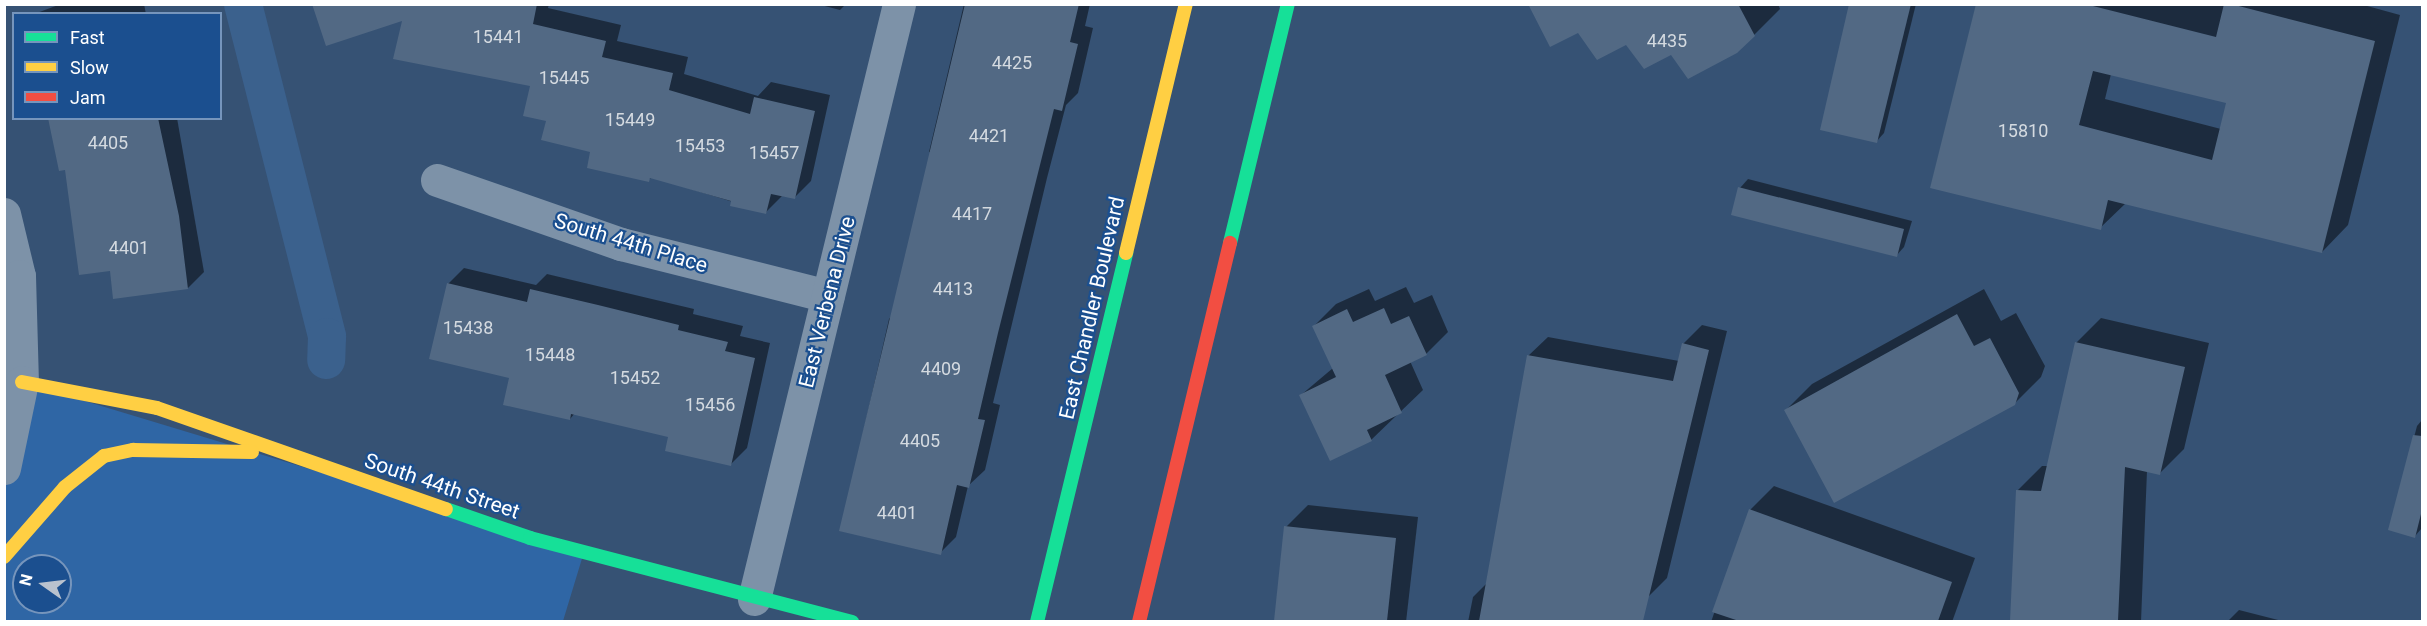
<!DOCTYPE html>
<style>
body{margin:0}
#map{position:relative;width:2427px;height:626px;overflow:hidden;background:#365274;font-family:Roboto,sans-serif}
div>[style]{position:absolute}
.green>*{inset:0;background:#2f66a5}
.shadow>*{inset:0;background:#0007}
.canal>*{height:38px;margin:-19px;padding:0 19px;transform-origin:19px;border-radius:19px;background:#3b618d}
.building>*{inset:0;background:#526984}
.street>*{height:33px;margin:-16.5px;padding:0 16.5px;transform-origin:16.5px;border-radius:16.5px;background:#7d92a8}
.fast>*{height:14px;margin:-7px;padding:0 7px;transform-origin:7px;border-radius:7px;background:#16e098}
.slow>*{height:14px;margin:-7px;padding:0 7px;transform-origin:7px;border-radius:7px;background:#ffcf43}
.jam>*{height:14px;margin:-7px;padding:0 7px;transform-origin:7px;border-radius:7px;background:#f24e42}
span{translate:-50% -50%;white-space:nowrap;text-align:center;line-height:1.15;-webkit-text-stroke:4.5px #1b4f8f;paint-order:stroke}
.number-label{font-size:18px;color:#d4dae0}
.number-label span{-webkit-text-stroke-width:0}
.street-label{font-size:21px;color:#fff}
.frame{position:absolute;inset:0;border:6px solid #fff;pointer-events:none}
.legend{position:absolute;left:12px;top:12px;width:210px;height:108px;box-sizing:border-box;background:#1b4f8f;border:2px solid #7695bc;margin:0;padding:8px 10px;list-style:none;font-size:18px;color:#fff}
.legend li{display:flex;align-items:center;gap:12px;height:30px}
.legend b{width:30px;border:2px solid #7695bc}
.north{position:absolute;left:12px;top:554px;width:60px;height:60px;box-sizing:border-box;background:#1b4f8f;border:2px solid #7695bc;border-radius:50%;rotate:284deg;font-size:16px;font-weight:700;line-height:24px;text-align:center;color:#fff}
.north::after{content:'';display:block;margin:auto;width:21px;height:27px;background:#b9c2ce;clip-path:polygon(50% 0,100% 100%,50% 72%,0 100%)}
</style>
<div id="map">
<div class="green">
<div style="clip-path:polygon(evenodd,22px 382px,584px 552px,563px 621px,5px 622px,5px 417px,22px 382px,24px 566px,60px 566px,60px 602px,24px 602px,24px 566px)"></div>
</div>
<div class="shadow">
<div style="clip-path:polygon(61px 4px,144px 4px,146px 14px,34px 14px)"></div>
<div style="clip-path:polygon(407px 4px,549px 4px,548px 8px,621px 25px,617px 41px,688px 57px,684px 74px,758px 96px,771px 82px,830px 95px,811px 181px,795px 197px,782px 196px,766px 212px,652px 177px,648px 180px,592px 151px,547px 120px,532px 85px)"></div>
<div style="clip-path:polygon(817px 4px,846px 4px,840px 10px)"></div>
<div style="clip-path:polygon(964px 4px,1090px 4px,1085px 26px,1093px 28px,1078px 93px,1066px 105px,1047px 178px,993px 403px,1000px 405px,985px 470px,968px 486px,956px 537px,940px 553px,841px 530px,889px 319px,893px 314px,933px 153px,929px 152px)"></div>
<div style="clip-path:polygon(1530px 4px,1778px 4px,1780px 9px,1754px 35px,1626px 43px,1579px 31px)"></div>
<div style="clip-path:polygon(1851px 4px,1916px 4px,1884px 133px,1876px 142px)"></div>
<div style="clip-path:polygon(evenodd,1977px 4px,2360px 4px,2400px 15px,2348px 225px,2322px 252px,2126px 203px,2100px 228px,1977px 4px,2111px 74px,2228px 102px,2221px 129px,2105px 99px,2111px 74px)"></div>
<div style="clip-path:polygon(51px 118px,177px 118px,204px 272px,188px 288px,111px 269px,67px 168px)"></div>
<div style="clip-path:polygon(1748px 179px,1912px 221px,1904px 247px,1896px 256px,1740px 188px)"></div>
<div style="clip-path:polygon(464px 268px,536px 285px,547px 274px,614px 290px,694px 309px,693px 314px,743px 326px,740px 336px,770px 343px,747px 448px,731px 464px,670px 436px,575px 413px,570px 419px,511px 377px,448px 284px)"></div>
<div style="clip-path:polygon(1406px 287px,1414px 303px,1432px 295px,1448px 332px,1426px 354px,1410px 361px,1423px 390px,1371px 440px,1301px 395px,1333px 368px,1314px 326px,1336px 304px,1369px 289px,1375px 301px)"></div>
<div style="clip-path:polygon(1984px 289px,2001px 321px,2016px 313px,2045px 366px,2041px 377px,2014px 404px,1786px 410px,1812px 384px)"></div>
<div style="clip-path:polygon(2101px 318px,2209px 343px,2184px 449px,2160px 473px,2147px 471px,2141px 622px,2012px 622px,2018px 490px,2042px 466px,2048px 466px,2076px 343px)"></div>
<div style="clip-path:polygon(1702px 325px,1727px 331px,1667px 578px,1648px 597px,1629px 592px,1623px 622px,1468px 622px,1473px 597px,1488px 582px,1528px 356px,1548px 337px,1679px 361px,1683px 344px)"></div>
<div style="clip-path:polygon(2422px 420px,2422px 528px,2415px 536px,2390px 529px,2417px 426px)"></div>
<div style="clip-path:polygon(1774px 486px,1975px 558px,1952px 622px,1711px 622px,1750px 510px)"></div>
<div style="clip-path:polygon(1308px 505px,1418px 517px,1406px 622px,1276px 622px,1286px 527px)"></div>
<div style="clip-path:polygon(2239px 610px,2286px 622px,2227px 622px)"></div>
</div>
<div class="canal">
<div style="left:243px;top:4px;width:343px;rotate:75.8deg"></div>
<div style="left:327px;top:337px;width:23px;rotate:92deg"></div>
</div>
<div class="building">
<div style="clip-path:polygon(312px 4px,537px 4px,533px 24px,606px 41px,602px 57px,673px 73px,669px 90px,750px 114px,754px 97px,815px 111px,795px 199px,771px 194px,766px 214px,730px 206px,731px 201px,650px 178px,649px 182px,587px 168px,590px 152px,541px 140px,546px 121px,523px 116px,530px 86px,393px 59px,402px 21px,326px 46px)"></div>
<div style="clip-path:polygon(965px 4px,1079px 4px,1070px 42px,1078px 44px,1062px 111px,1054px 109px,998px 333px,978px 419px,985px 420px,969px 488px,957px 485px,941px 555px,839px 531px)"></div>
<div style="clip-path:polygon(1528px 4px,1738px 4px,1755px 36px,1737px 53px,1688px 79px,1671px 55px,1644px 69px,1626px 45px,1597px 60px,1578px 33px,1550px 47px)"></div>
<div style="clip-path:polygon(1849px 4px,1911px 4px,1877px 143px,1820px 130px)"></div>
<div style="clip-path:polygon(evenodd,1976px 4px,2085px 4px,2216px 37px,2224px 4px,2231px 4px,2375px 41px,2322px 253px,2108px 200px,2101px 230px,1930px 188px,1976px 4px,2093px 71px,2226px 103px,2212px 160px,2079px 125px,2093px 71px)"></div>
<div style="clip-path:polygon(48px 118px,158px 118px,179px 216px,188px 289px,113px 299px,110px 271px,79px 275px,65px 170px,59px 171px)"></div>
<div style="clip-path:polygon(1738px 187px,1904px 229px,1897px 257px,1731px 215px)"></div>
<div style="clip-path:polygon(447px 283px,527px 302px,530px 289px,598px 305px,679px 325px,678px 330px,728px 342px,725px 351px,755px 358px,731px 466px,665px 451px,668px 437px,571px 414px,570px 420px,503px 405px,509px 378px,429px 359px)"></div>
<div style="clip-path:polygon(1384px 308px,1391px 324px,1409px 316px,1427px 355px,1385px 375px,1402px 413px,1367px 430px,1372px 441px,1330px 461px,1299px 395px,1336px 377px,1312px 326px,1347px 309px,1353px 322px)"></div>
<div style="clip-path:polygon(1957px 314px,1974px 346px,1990px 338px,2019px 393px,2015px 405px,1834px 503px,1784px 410px)"></div>
<div style="clip-path:polygon(2075px 342px,2185px 367px,2160px 475px,2125px 467px,2118px 621px,2010px 621px,2016px 490px,2041px 491px)"></div>
<div style="clip-path:polygon(1682px 343px,1709px 350px,1643px 621px,1479px 621px,1527px 355px,1673px 381px)"></div>
<div style="clip-path:polygon(2413px 435px,2422px 436px,2422px 510px,2415px 538px,2388px 530px)"></div>
<div style="clip-path:polygon(1749px 509px,1952px 582px,1938px 621px,1739px 621px,1712px 612px)"></div>
<div style="clip-path:polygon(1284px 526px,1396px 538px,1387px 621px,1274px 621px)"></div>
</div>
<div class="street">
<div style="left:437px;top:180px;width:195px;rotate:19.2deg"></div>
<div style="left:621px;top:244px;width:213px;rotate:14.1deg"></div>
<div style="left:4px;top:214px;width:64px;rotate:76.4deg"></div>
<div style="left:19px;top:276px;width:106px;rotate:88.4deg"></div>
<div style="left:22px;top:382px;width:88px;rotate:101.8deg"></div>
<div style="left:754px;top:599px;width:612px;rotate:-76.3deg"></div>
</div>
<div class="fast">
<div style="left:1230px;top:243px;width:246px;rotate:-76.4deg"></div>
<div style="left:446px;top:509px;width:89px;rotate:19deg"></div>
<div style="left:530px;top:538px;width:333px;rotate:14.6deg"></div>
<div style="left:1037px;top:622px;width:380px;rotate:-76.4deg"></div>
</div>
<div class="slow">
<div style="left:1126px;top:253px;width:256px;rotate:-76.5deg"></div>
<div style="left:22px;top:382px;width:137px;rotate:10.9deg"></div>
<div style="left:157px;top:408px;width:306px;rotate:19.3deg"></div>
<div style="left:4px;top:557px;width:93px;rotate:-48.9deg"></div>
<div style="left:65px;top:487px;width:50px;rotate:-38.5deg"></div>
<div style="left:104px;top:456px;width:30px;rotate:-12deg"></div>
<div style="left:133px;top:450px;width:119px;rotate:1deg"></div>
</div>
<div class="jam">
<div style="left:1139px;top:622px;width:390px;rotate:-76.5deg"></div>
</div>
<div class="number-label">
<span style="left:498px;top:37px">15441</span>
<span style="left:1667px;top:41px">4435</span>
<span style="left:1012px;top:63px">4425</span>
<span style="left:564px;top:78px">15445</span>
<span style="left:630px;top:120px">15449</span>
<span style="left:2023px;top:131px">15810</span>
<span style="left:989px;top:136px">4421</span>
<span style="left:108px;top:143px">4405</span>
<span style="left:700px;top:146px">15453</span>
<span style="left:774px;top:153px">15457</span>
<span style="left:972px;top:214px">4417</span>
<span style="left:129px;top:248px">4401</span>
<span style="left:953px;top:289px">4413</span>
<span style="left:468px;top:328px">15438</span>
<span style="left:550px;top:355px">15448</span>
<span style="left:941px;top:369px">4409</span>
<span style="left:635px;top:378px">15452</span>
<span style="left:710px;top:405px">15456</span>
<span style="left:920px;top:441px">4405</span>
<span style="left:897px;top:513px">4401</span>
</div>
<div class="street-label">
<span style="left:631px;top:243px;rotate:17deg">South 44th Place</span>
<span style="left:827px;top:302px;rotate:-76deg">East Verbena Drive</span>
<span style="left:1092px;top:308px;rotate:-77deg">East Chandler Boulevard</span>
<span style="left:442px;top:486px;rotate:19deg">South 44th Street</span>
</div>
<div class="frame"></div>
<ul class="legend">
<li><b style="height:8px;background:#16e098"></b>Fast</li>
<li><b style="height:8px;background:#ffcf43"></b>Slow</li>
<li><b style="height:8px;background:#f24e42"></b>Jam</li>
</ul>
<div class="north">N</div>
</div>
